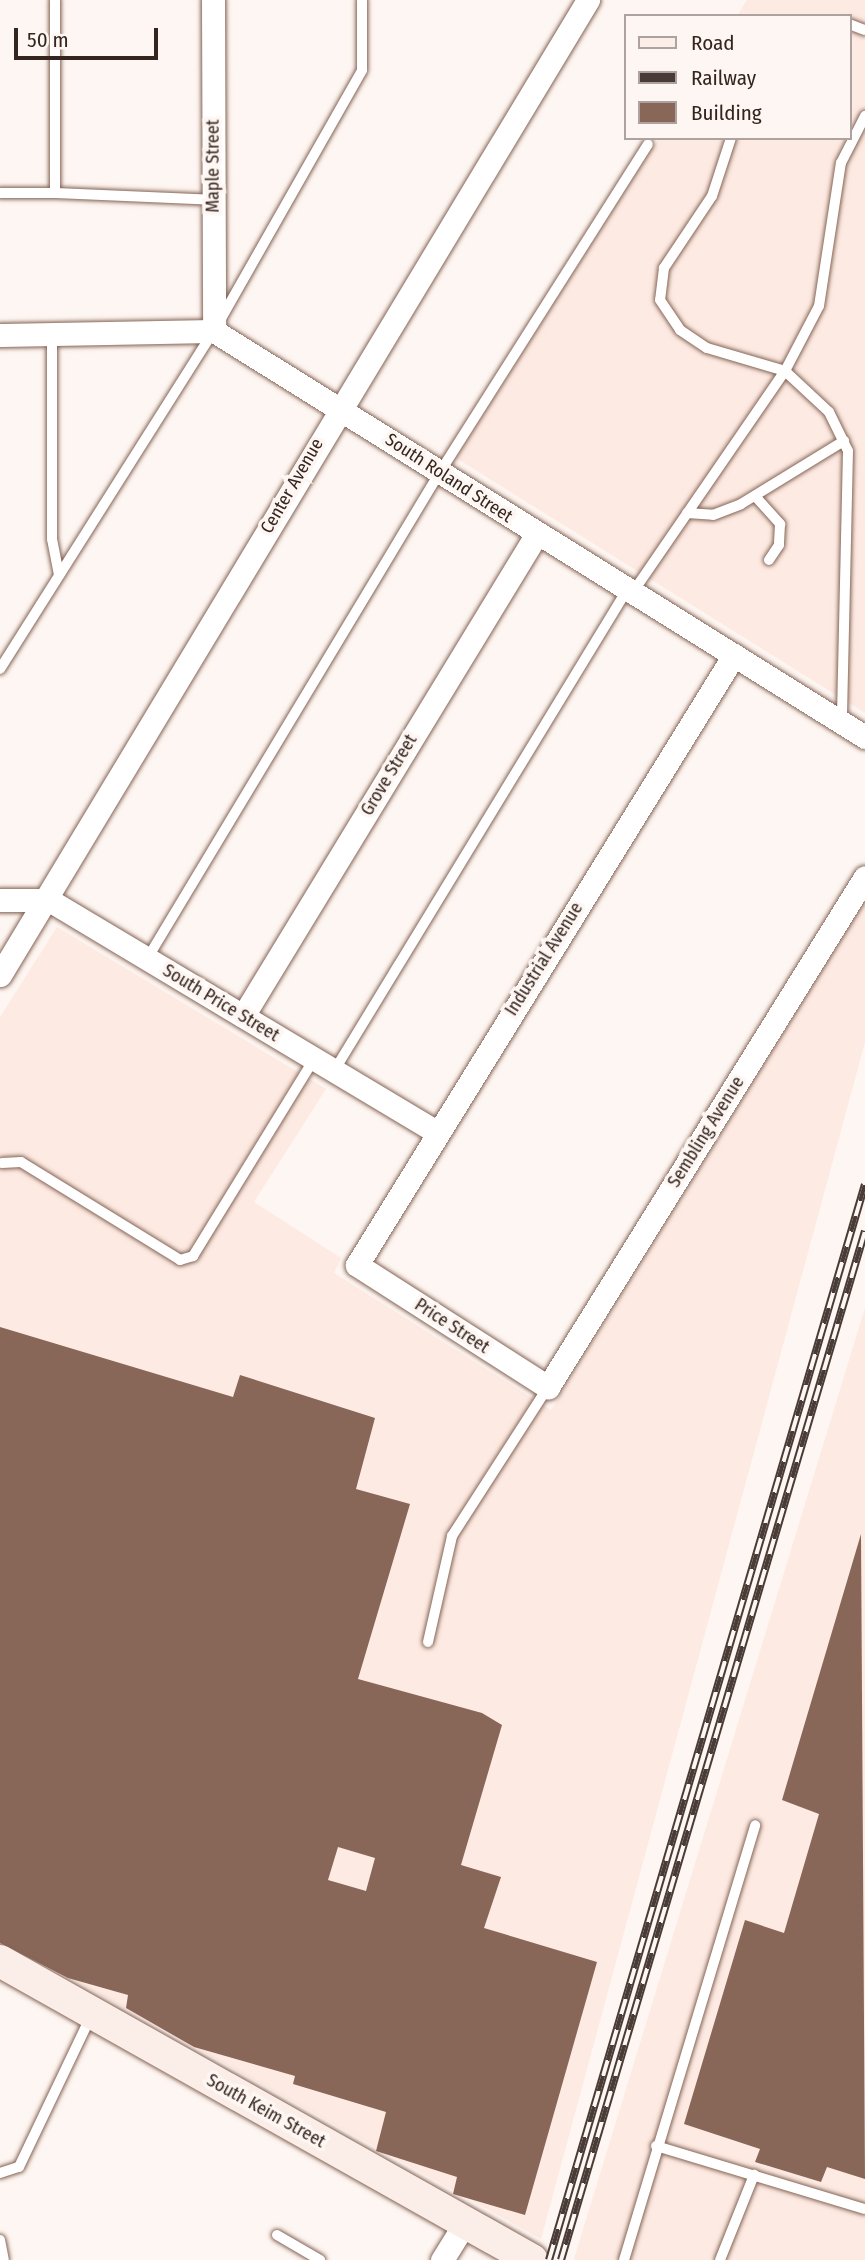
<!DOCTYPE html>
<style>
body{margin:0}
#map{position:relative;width:865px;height:2260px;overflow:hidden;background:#fef6f2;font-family:"Fira Sans Condensed",sans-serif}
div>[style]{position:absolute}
.built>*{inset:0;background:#fdeae2}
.building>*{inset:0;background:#896758}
.roads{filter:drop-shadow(0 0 2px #856455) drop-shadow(0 0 2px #856455)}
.lane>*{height:10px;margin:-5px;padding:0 5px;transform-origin:5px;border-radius:5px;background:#fff}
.street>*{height:23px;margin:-11.5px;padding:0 11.5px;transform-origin:11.5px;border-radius:11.5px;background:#fff}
.secondary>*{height:32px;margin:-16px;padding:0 16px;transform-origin:16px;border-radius:16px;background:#fbeee9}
.rail>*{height:8px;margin-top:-4px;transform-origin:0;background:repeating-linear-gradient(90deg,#fef6f2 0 16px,#493b35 0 32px);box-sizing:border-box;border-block:2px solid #493b35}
span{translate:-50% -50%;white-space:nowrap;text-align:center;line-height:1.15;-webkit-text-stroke:7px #fef6f2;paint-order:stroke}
.street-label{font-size:18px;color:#34251f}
.legend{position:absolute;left:624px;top:14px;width:228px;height:126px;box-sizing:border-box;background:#fef6f2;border:2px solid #ada29e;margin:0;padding:9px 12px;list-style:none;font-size:21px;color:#34251f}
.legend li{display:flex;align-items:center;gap:14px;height:35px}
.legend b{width:35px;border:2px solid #ada29e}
.scale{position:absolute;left:14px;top:28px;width:144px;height:32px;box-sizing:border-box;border:4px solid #34251f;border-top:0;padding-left:9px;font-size:21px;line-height:24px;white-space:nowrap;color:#34251f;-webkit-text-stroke:5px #fef6f2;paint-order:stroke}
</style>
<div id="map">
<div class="built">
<div style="clip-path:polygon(747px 0,865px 0,865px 713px,456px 458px,659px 138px,849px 138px,849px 16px,737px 16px)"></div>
<div style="clip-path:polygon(865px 902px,865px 1042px,541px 2239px,0 1939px,0 1017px,57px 927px,326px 1089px,254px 1202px,341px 1258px,334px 1273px,551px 1410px)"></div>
<div style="clip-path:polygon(865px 1308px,865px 2260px,575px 2260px,574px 2259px)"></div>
</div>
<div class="building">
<div style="clip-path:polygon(evenodd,0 1327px,233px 1397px,240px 1375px,375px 1418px,356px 1489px,410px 1504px,358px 1679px,482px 1713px,502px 1725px,461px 1865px,501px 1877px,484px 1928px,597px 1962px,525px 2215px,453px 2194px,457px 2177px,376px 2151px,386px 2112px,293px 2084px,295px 2076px,194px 2047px,126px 2008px,128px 1995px,68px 1978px,0 1943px,0 1327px,338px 1847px,375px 1858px,366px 1891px,328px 1880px,338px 1847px)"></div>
<div style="clip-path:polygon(861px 1534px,865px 2179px,827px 2167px,821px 2182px,755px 2162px,760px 2149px,684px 2124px,745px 1920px,784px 1933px,819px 1814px,782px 1800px)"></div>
</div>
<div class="roads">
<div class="lane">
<div style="left:849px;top:24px;width:17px;rotate:21deg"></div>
<div style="left:731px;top:138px;width:61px;rotate:108.1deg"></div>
<div style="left:712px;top:196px;width:87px;rotate:123.7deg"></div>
<div style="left:664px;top:268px;width:32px;rotate:97deg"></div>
<div style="left:660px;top:300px;width:36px;rotate:56deg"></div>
<div style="left:680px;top:330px;width:32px;rotate:34deg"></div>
<div style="left:707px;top:348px;width:81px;rotate:16.4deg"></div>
<div style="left:785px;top:371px;width:73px;rotate:-62.4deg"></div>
<div style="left:819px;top:306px;width:145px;rotate:-81.3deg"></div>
<div style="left:841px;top:163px;width:53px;rotate:-62.9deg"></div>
<div style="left:0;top:193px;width:55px"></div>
<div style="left:55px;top:193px;width:193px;rotate:-90deg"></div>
<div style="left:55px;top:193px;width:158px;rotate:2.5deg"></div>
<div style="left:52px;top:334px;width:205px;rotate:90deg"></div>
<div style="left:52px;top:539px;width:37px;rotate:79deg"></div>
<div style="left:755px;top:496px;width:38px;rotate:48deg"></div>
<div style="left:780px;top:524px;width:21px;rotate:93deg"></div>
<div style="left:779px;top:545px;width:18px;rotate:124deg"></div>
<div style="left:687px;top:513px;width:26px;rotate:4deg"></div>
<div style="left:713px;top:515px;width:30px;rotate:-21deg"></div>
<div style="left:741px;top:504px;width:121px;rotate:-31.5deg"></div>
<div style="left:633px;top:592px;width:268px;rotate:-55.5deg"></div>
<div style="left:785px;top:371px;width:60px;rotate:43deg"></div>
<div style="left:829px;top:412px;width:43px;rotate:64deg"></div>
<div style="left:848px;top:451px;width:272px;rotate:91.3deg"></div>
<div style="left:0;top:669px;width:400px;rotate:-57.7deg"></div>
<div style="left:214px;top:331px;width:300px;rotate:-60.4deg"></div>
<div style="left:362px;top:70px;width:70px;rotate:-90deg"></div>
<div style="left:147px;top:959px;width:568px;rotate:-58.97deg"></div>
<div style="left:440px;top:472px;width:388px;rotate:-57.6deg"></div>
<div style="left:334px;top:1071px;width:563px;rotate:-58.65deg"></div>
<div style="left:2px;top:1163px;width:19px;rotate:-3deg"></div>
<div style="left:21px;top:1162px;width:187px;rotate:31.6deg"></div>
<div style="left:180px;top:1260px;width:14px;rotate:-17deg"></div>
<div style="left:193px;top:1256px;width:231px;rotate:-58.4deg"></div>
<div style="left:428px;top:1642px;width:109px;rotate:-77.2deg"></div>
<div style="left:452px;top:1536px;width:177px;rotate:-57.2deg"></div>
<div style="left:656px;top:2146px;width:218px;rotate:16.8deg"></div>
<div style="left:0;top:2173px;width:20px;rotate:-18deg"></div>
<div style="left:19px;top:2167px;width:167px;rotate:-64.5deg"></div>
<div style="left:277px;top:2235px;width:50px;rotate:30.2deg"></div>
<div style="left:0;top:2240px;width:20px;rotate:79deg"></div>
<div style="left:624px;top:2260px;width:454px;rotate:-73.2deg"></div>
<div style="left:720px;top:2260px;width:92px;rotate:-68.2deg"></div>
</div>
<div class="street">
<div style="left:213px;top:0;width:331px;rotate:89.8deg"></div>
<div style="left:0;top:335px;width:214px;rotate:-1.1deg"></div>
<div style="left:214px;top:331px;width:767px;rotate:31.95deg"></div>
<div style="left:734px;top:655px;width:717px;rotate:121.72deg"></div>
<div style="left:357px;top:1265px;width:227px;rotate:32.6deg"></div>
<div style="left:548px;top:1387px;width:600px;rotate:-58.14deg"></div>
<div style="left:0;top:900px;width:49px"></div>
<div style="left:49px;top:900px;width:451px;rotate:30.9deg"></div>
<div style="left:0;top:975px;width:1139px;rotate:-58.91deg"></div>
<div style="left:243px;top:1016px;width:563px;rotate:-58.65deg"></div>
<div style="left:442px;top:2260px;width:44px;rotate:-58.1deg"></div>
</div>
<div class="secondary">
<div style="left:0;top:1961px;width:610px;rotate:29.34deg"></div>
</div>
</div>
<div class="rail">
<div style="left:549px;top:2260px;width:1121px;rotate:-73.63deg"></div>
<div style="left:561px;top:2260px;width:1073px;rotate:-73.54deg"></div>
</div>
<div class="street-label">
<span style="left:213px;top:166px;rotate:-90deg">Maple Street</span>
<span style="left:449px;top:478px;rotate:33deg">South Roland Street</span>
<span style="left:292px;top:486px;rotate:-60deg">Center Avenue</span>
<span style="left:389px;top:775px;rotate:-59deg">Grove Street</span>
<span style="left:544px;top:959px;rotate:-58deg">Industrial Avenue</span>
<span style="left:221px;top:1003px;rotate:31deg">South Price Street</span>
<span style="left:706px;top:1132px;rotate:-58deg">Sembling Avenue</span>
<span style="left:452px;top:1326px;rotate:33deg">Price Street</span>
<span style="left:266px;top:2111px;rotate:29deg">South Keim Street</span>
</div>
<ul class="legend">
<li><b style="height:9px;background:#fbeee9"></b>Road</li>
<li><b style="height:9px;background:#493b35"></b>Railway</li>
<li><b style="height:19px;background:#896758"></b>Building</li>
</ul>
<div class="scale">50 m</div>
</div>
